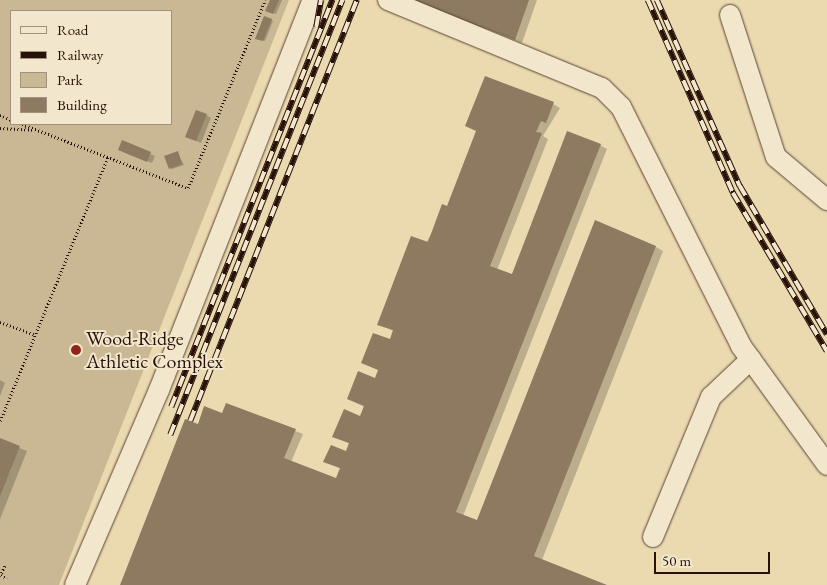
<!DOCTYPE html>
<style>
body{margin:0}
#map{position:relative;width:827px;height:585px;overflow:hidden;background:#ebdab0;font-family:"EB Garamond",serif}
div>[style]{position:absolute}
.green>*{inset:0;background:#cab894}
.shadow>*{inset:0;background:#0003}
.building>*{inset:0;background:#8d7a60}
.path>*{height:2.5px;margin-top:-1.25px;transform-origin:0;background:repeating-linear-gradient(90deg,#281109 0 1px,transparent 0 3.5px)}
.roads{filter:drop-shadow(0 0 1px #594333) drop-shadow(0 0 1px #594333)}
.minor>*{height:20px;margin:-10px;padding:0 10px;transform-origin:10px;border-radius:10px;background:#f2e7cc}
.rail>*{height:5.5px;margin-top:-2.75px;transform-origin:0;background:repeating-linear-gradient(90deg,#f2e7cc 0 11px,#281109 0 22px);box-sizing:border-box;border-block:1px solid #281109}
.dots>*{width:14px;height:14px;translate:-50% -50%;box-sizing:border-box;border:2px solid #f2e7cc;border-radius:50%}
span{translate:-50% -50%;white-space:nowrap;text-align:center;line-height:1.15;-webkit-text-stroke:4px #f2e7cc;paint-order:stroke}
.poi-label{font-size:20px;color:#281109}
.left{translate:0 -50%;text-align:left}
.legend{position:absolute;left:10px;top:10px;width:162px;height:115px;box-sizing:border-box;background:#f2e7cc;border:1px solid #a1917e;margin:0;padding:6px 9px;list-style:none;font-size:15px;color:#281109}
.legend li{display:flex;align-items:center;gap:10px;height:25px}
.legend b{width:25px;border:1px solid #a1917e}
.scale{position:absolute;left:654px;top:552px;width:116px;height:22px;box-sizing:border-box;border:2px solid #281109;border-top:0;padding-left:6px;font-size:15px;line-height:18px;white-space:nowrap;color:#281109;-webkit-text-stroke:4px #f2e7cc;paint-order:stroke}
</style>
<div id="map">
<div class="green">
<div style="clip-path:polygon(evenodd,0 0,289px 0,59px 585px,0 585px,0 0,11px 11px,171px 11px,171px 124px,11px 124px,11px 11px)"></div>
</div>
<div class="shadow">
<div style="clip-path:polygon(271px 0,282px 0,276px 14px,269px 12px)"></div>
<div style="clip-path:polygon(411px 0,537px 0,522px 43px)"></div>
<div style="clip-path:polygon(265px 18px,273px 21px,265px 41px,259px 39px)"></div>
<div style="clip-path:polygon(553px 104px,560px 108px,543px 136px,548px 139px,497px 270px,512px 275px,600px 145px,607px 149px,463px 516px,477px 522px,596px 222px,656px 247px,663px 251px,542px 560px,604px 585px,121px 585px,198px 426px,222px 415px,227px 405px,303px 434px,291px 462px,337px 480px,341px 469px,325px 461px,346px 453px,350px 444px,334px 436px,361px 417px,365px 407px,348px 399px,376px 379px,394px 331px,378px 324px,447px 207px)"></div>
<div style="clip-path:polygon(206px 115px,211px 118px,201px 143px,191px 139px)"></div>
<div style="clip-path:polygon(122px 142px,155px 156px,152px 163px,124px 152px)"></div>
<div style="clip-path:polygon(177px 152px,184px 165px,172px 169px,170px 168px)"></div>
<div style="clip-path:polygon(0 380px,5px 383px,0 396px)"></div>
<div style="clip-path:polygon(0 440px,27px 451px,0 519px)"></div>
</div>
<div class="building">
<div style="clip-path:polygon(270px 0,279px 0,273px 14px,265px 11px)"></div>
<div style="clip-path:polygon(412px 0,529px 0,515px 40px)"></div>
<div style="clip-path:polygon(264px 16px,272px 19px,263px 41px,255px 39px)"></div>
<div style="clip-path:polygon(485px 76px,554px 102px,546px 123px,541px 121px,536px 132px,542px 133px,490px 266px,512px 274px,567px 131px,601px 144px,456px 512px,477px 520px,595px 220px,656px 246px,534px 556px,607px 585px,120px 585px,185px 419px,198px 424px,204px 406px,222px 413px,226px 403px,296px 429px,284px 458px,336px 478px,340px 468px,323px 462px,331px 445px,346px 451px,349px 443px,332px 437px,344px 409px,360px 416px,364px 406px,347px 399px,358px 371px,375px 378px,378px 370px,361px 363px,373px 333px,390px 339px,393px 330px,377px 325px,411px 236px,428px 242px,442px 204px,447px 206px,476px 131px,465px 126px)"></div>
<div style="clip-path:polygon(196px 110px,207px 114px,196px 141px,185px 137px)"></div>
<div style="clip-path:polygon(122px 140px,151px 152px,147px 162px,118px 150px)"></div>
<div style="clip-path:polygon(178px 151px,182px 164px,169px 169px,164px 156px)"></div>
<div style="clip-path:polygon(0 438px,20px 446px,0 496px)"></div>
</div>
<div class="path">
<div style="left:0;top:115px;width:12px;rotate:24deg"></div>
<div style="left:22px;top:124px;width:178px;rotate:21.1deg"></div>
<div style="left:188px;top:188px;width:203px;rotate:-67.7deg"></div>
<div style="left:0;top:128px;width:33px;rotate:3deg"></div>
<div style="left:0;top:322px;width:37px;rotate:20deg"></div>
<div style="left:0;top:421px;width:285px;rotate:-67.8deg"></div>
<div style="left:5px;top:566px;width:10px;rotate:114deg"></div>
<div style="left:1px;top:575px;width:7px;rotate:27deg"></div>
</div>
<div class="roads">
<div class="minor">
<div style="left:388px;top:0;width:231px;rotate:22.4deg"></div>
<div style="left:602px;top:88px;width:27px;rotate:45deg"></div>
<div style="left:621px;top:107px;width:267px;rotate:63.3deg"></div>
<div style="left:741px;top:346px;width:147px;rotate:54.1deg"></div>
<div style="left:730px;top:15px;width:149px;rotate:72.1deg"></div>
<div style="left:776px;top:157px;width:67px;rotate:40.1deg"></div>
<div style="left:653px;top:537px;width:152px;rotate:-67.5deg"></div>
<div style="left:711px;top:397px;width:55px;rotate:-43.5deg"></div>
<div style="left:75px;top:585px;width:212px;rotate:-66.7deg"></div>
<div style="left:159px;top:390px;width:419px;rotate:-68.5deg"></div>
</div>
</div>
<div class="rail">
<div style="left:648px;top:0;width:211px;rotate:66.2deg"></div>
<div style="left:733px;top:193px;width:184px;rotate:59.3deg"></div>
<div style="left:657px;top:0;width:204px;rotate:66deg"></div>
<div style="left:740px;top:186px;width:172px;rotate:59.6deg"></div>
<div style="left:316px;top:27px;width:27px;rotate:-80deg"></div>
<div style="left:171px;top:407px;width:438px;rotate:-68.4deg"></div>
<div style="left:190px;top:421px;width:453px;rotate:-68.4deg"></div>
<div style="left:170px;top:435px;width:468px;rotate:-68.4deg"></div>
</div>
<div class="dots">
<div style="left:76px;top:350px;background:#8f2418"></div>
</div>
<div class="poi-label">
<span class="left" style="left:86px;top:350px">Wood-Ridge<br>Athletic Complex</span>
</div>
<ul class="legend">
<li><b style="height:6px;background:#f2e7cc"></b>Road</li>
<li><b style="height:6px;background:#281109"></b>Railway</li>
<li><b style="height:14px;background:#cab894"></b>Park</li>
<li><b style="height:14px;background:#8d7a60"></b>Building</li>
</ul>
<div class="scale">50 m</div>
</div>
